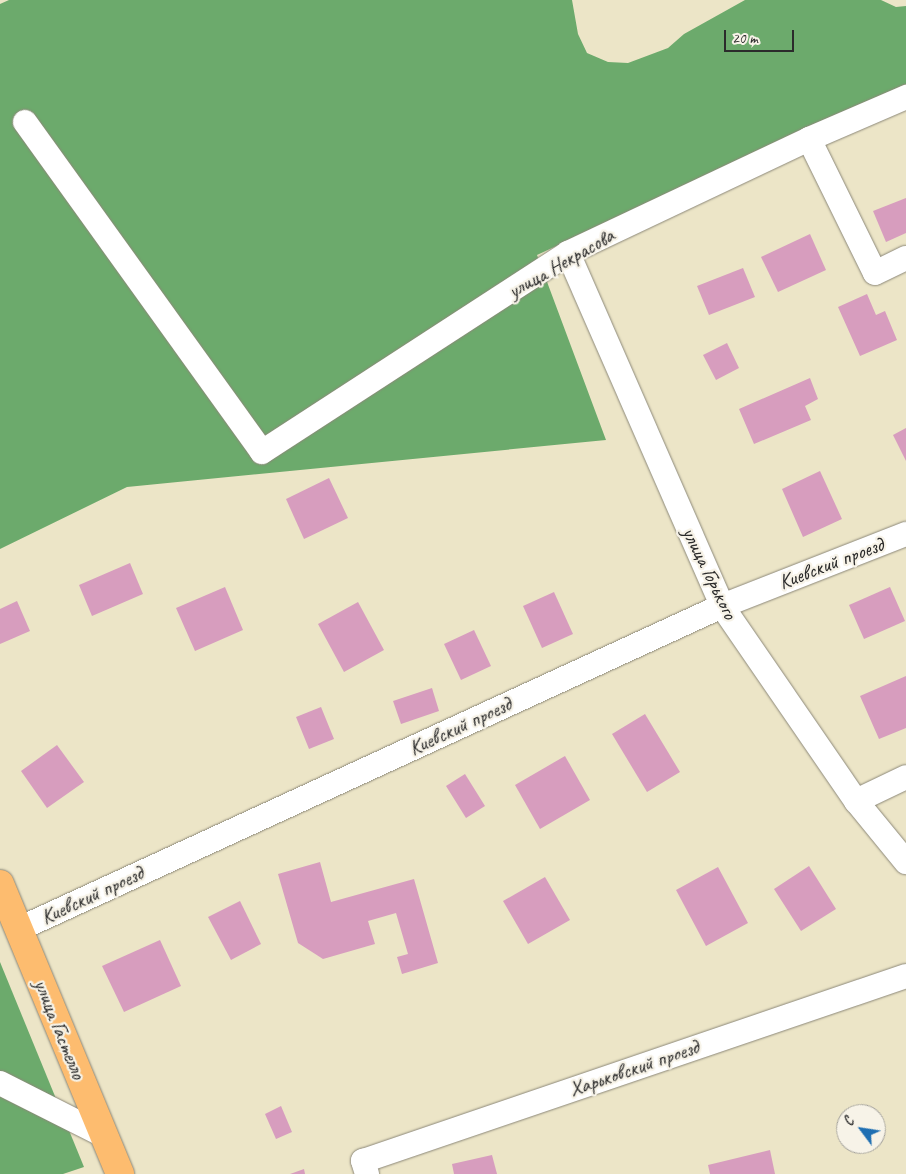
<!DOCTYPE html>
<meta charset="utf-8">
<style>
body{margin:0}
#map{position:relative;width:906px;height:1174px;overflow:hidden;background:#ece5c7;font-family:Caveat,sans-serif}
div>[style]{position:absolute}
.forest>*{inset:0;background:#6caa6c}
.building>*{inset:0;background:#d79dbe}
.roads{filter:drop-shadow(0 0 1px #8c8879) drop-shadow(0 0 1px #8c8879)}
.street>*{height:24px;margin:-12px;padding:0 12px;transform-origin:12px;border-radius:12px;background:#fff}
.primary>*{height:28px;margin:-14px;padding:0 14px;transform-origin:14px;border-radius:14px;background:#fdbc6f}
span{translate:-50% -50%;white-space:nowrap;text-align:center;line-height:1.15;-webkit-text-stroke:4.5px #f7f3e8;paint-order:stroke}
.street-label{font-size:21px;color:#2b2b2b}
.north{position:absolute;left:836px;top:1104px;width:50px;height:50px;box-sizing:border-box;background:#f7f3e8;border:1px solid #a5a39c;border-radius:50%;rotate:301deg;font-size:14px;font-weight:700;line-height:20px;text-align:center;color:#2b2b2b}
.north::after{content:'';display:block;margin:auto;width:18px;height:22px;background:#1f6fb2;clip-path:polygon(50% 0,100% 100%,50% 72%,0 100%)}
.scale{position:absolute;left:724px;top:30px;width:70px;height:22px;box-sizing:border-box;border:2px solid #2b2b2b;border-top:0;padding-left:6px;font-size:15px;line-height:18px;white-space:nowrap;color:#2b2b2b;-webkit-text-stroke:4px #f7f3e8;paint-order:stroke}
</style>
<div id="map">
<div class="forest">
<div style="clip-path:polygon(9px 0,572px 0,578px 34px,587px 53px,608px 62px,628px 63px,668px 48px,684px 34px,745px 0,881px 0,896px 7px,906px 6px,906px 84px,537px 255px,606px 440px,127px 487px,0 549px,0 4px)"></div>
<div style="clip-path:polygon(0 962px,84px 1167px,63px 1174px,0 1174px)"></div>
</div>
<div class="building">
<div style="clip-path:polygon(906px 198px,906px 233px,886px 242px,873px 211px)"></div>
<div style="clip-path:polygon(810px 234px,826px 270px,778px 292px,761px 257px)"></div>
<div style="clip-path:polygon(743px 268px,755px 297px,709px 315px,697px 286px)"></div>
<div style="clip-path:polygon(867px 294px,876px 315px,885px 311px,897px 340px,860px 356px,838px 307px)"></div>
<div style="clip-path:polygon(727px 343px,739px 368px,716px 380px,703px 355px)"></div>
<div style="clip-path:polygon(810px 378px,818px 399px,805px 406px,811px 420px,754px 444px,739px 409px)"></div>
<div style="clip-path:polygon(906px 428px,906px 461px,893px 435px)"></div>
<div style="clip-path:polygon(820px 471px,842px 519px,803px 537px,782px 489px)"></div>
<div style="clip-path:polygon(329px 478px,348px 518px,304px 539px,286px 499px)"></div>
<div style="clip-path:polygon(130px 563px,143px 594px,92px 616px,79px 585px)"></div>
<div style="clip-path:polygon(225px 587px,243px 630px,195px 651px,176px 608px)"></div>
<div style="clip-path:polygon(890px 587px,905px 621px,864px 639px,849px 605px)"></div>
<div style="clip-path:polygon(554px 592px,573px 634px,542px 648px,523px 606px)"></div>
<div style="clip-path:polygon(17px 601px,30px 631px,0 644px,0 609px)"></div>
<div style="clip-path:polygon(358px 602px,384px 650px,344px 672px,318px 624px)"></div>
<div style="clip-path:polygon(474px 630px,491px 666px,461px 680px,444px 644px)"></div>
<div style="clip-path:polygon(906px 676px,906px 728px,879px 739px,860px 696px)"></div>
<div style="clip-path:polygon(432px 688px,439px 711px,401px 724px,393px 701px)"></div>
<div style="clip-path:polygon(321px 707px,334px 739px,309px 749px,296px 717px)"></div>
<div style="clip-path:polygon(645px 714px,680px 772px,647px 792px,612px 734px)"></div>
<div style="clip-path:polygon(57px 745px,84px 782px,47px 808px,21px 771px)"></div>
<div style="clip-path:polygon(565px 756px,590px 800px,540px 829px,515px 785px)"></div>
<div style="clip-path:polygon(465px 774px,485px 806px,466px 818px,446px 786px)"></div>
<div style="clip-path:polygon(320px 862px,331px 902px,414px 879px,438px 963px,402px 974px,397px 957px,408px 954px,396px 913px,368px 921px,375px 944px,323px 959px,298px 943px,278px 874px)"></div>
<div style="clip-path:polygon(809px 866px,836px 909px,801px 931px,774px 889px)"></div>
<div style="clip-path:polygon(718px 867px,748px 923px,706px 946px,676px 890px)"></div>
<div style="clip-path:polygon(545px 877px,570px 920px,528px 944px,503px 901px)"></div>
<div style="clip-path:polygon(240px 901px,261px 944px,231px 960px,208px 917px)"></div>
<div style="clip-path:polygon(160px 940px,181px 986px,124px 1012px,102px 966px)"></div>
<div style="clip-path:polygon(281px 1106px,292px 1132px,276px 1139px,265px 1114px)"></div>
<div style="clip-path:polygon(770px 1150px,775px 1174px,710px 1174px,708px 1165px)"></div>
<div style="clip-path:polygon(492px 1155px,497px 1174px,454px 1174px,452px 1164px)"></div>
<div style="clip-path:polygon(304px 1169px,305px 1174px,290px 1174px)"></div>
</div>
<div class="roads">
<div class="street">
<div style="left:25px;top:122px;width:406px;rotate:54.3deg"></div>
<div style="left:262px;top:452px;width:365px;rotate:-33deg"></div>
<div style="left:568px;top:253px;width:267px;rotate:-25.3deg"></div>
<div style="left:809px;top:139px;width:106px;rotate:-23.4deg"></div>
<div style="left:809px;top:139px;width:149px;rotate:63.8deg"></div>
<div style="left:875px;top:273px;width:34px;rotate:-26deg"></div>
<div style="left:568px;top:253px;width:385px;rotate:66.4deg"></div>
<div style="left:722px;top:606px;width:237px;rotate:55.5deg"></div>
<div style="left:856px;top:801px;width:79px;rotate:50.7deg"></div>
<div style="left:856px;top:801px;width:55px;rotate:-25.6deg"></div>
<div style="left:19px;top:929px;width:774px;rotate:-24.68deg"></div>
<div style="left:722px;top:606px;width:198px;rotate:-21.4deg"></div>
<div style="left:0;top:1083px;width:115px;rotate:26.8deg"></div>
<div style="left:367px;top:1174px;width:14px;rotate:-107deg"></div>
<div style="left:363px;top:1161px;width:574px;rotate:-18.81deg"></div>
</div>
<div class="primary">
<div style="left:0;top:884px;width:314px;rotate:67.5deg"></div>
</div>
</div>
<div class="street-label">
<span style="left:561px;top:263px;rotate:-30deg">улица Некрасова</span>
<span style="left:831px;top:563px;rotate:-21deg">Киевский проезд</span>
<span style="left:710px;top:573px;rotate:64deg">улица Горького</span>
<span style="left:460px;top:726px;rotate:-25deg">Киевский проезд</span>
<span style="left:92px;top:895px;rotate:-25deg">Киевский проезд</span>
<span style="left:60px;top:1029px;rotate:68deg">улица Гастелло</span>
<span style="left:634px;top:1068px;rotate:-19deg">Харьковский проезд</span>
</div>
<div class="north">С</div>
<div class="scale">20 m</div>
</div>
